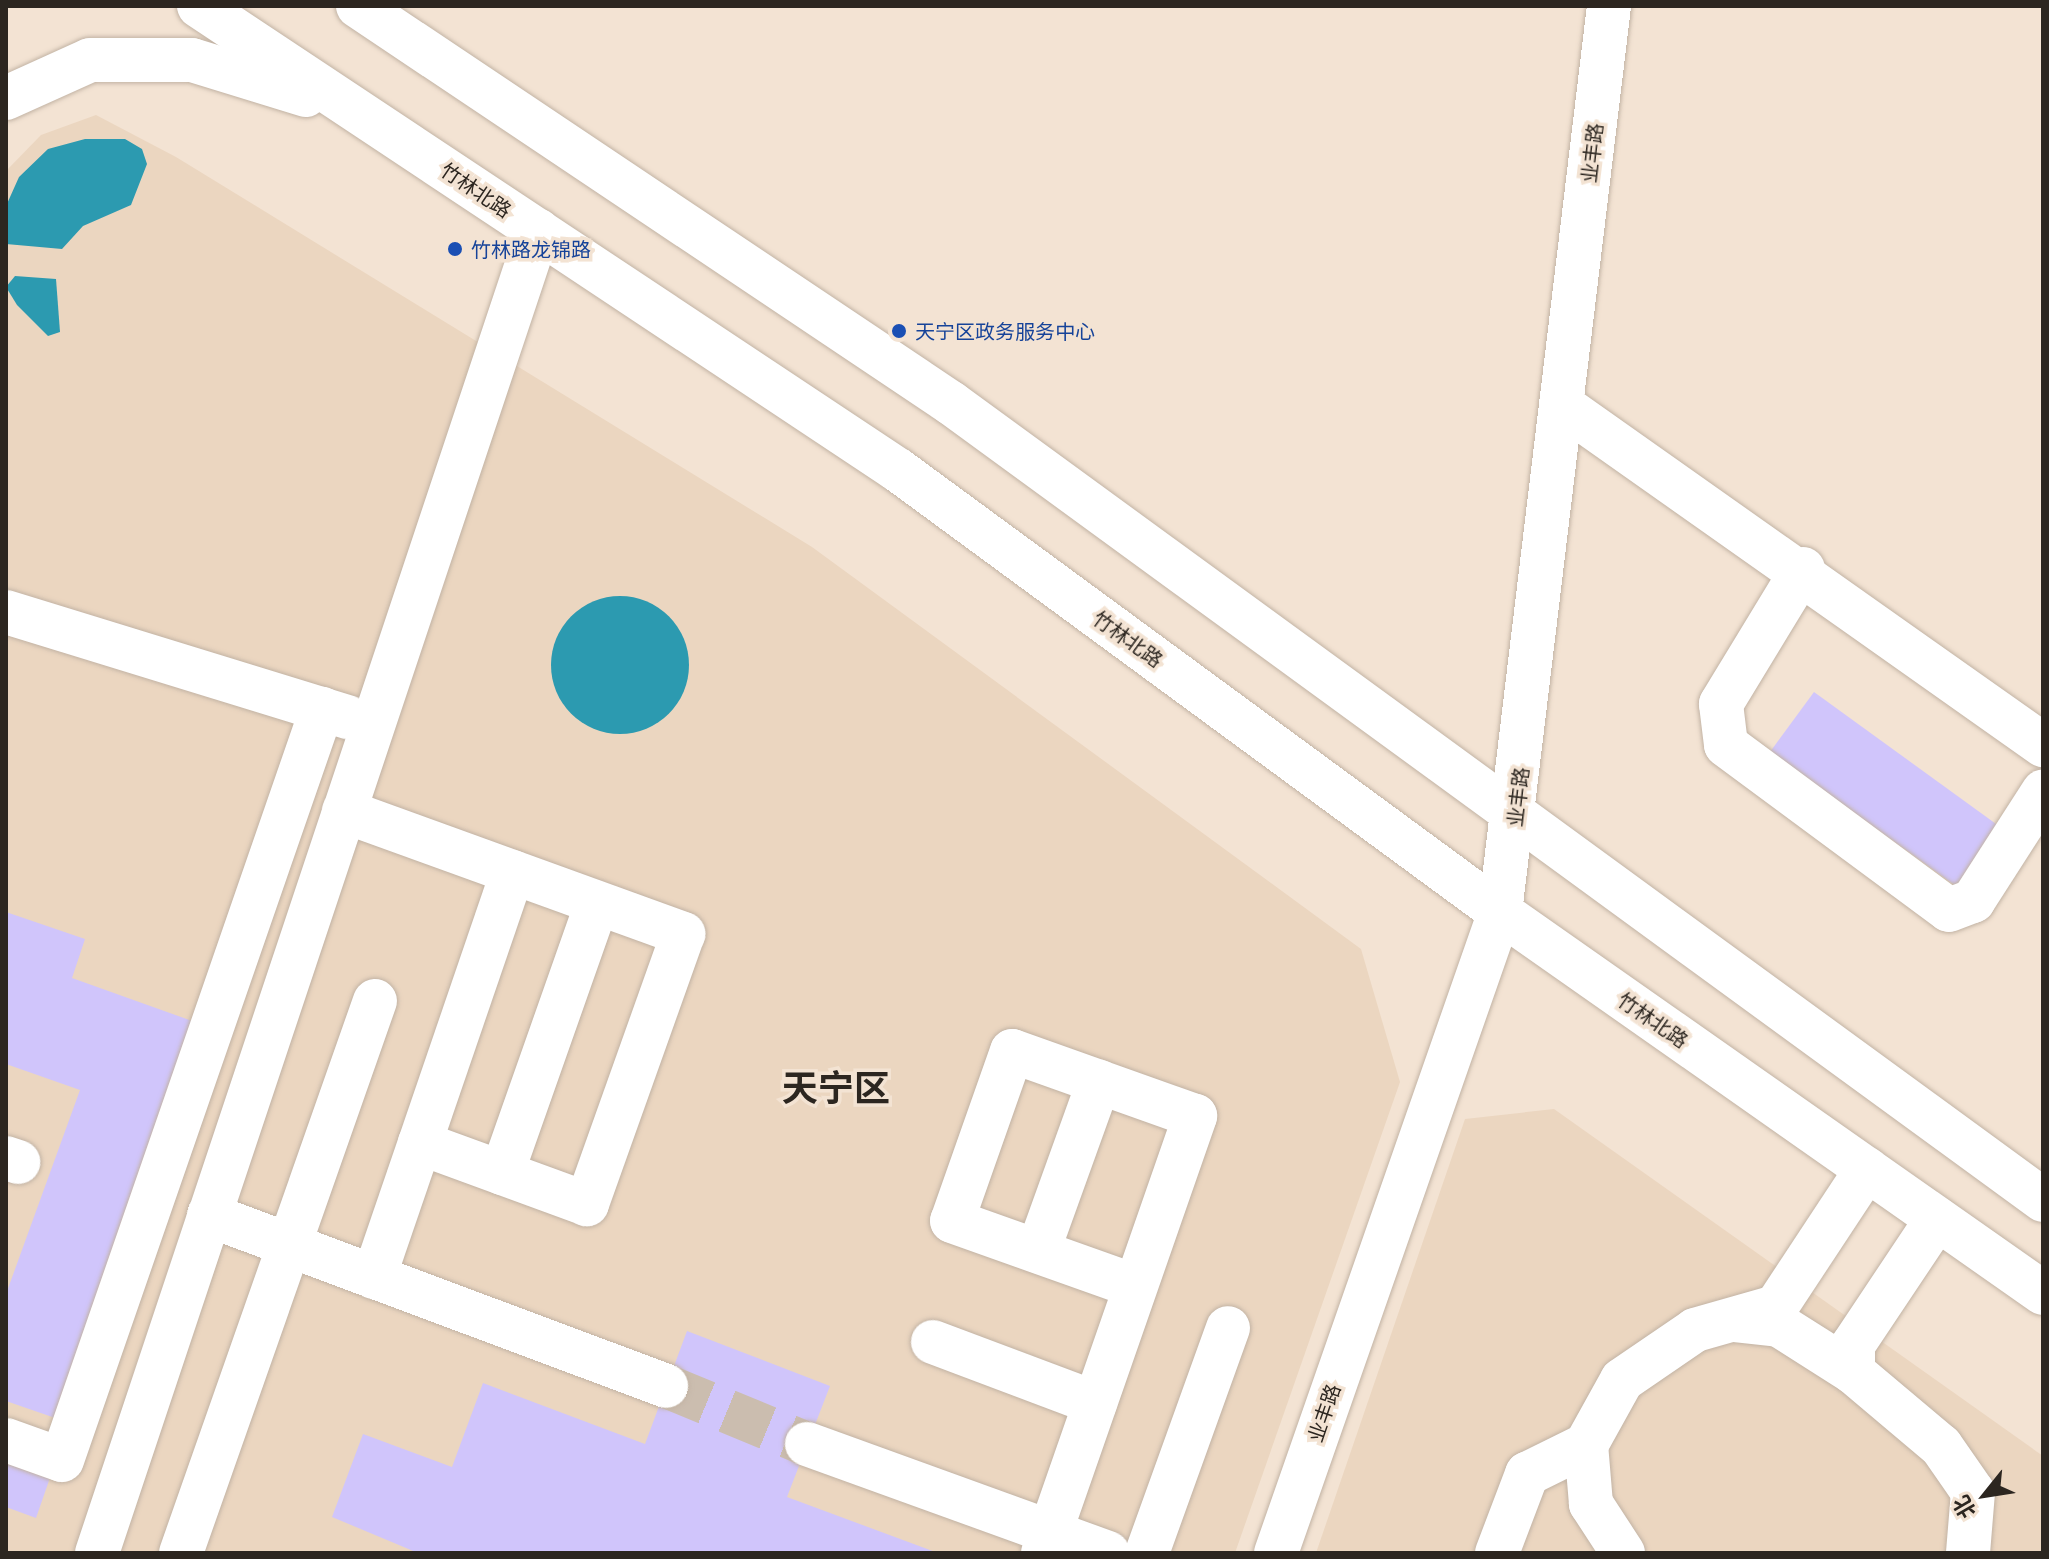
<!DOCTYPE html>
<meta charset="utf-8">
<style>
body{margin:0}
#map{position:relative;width:2049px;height:1559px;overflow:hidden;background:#f3e3d3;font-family:"Archivo Narrow","Noto Sans SC",sans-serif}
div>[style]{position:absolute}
.built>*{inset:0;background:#ebd6c0}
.water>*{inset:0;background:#2c9ab0}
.round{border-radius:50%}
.building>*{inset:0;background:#d0c5fb}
.minor-tunnel>*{height:44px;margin-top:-22px;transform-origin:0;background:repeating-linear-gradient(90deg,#cbbdaf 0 44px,transparent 0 66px)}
.roads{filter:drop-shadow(0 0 2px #c2b3a4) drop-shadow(0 0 2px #c2b3a4)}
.minor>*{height:44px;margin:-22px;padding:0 22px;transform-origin:22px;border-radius:22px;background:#fff}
.major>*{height:44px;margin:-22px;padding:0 22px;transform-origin:22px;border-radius:22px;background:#fff}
.dots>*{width:22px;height:22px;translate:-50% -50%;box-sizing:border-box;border:4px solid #f3e3d3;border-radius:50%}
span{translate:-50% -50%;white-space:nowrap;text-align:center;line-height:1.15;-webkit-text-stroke:7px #f3e3d3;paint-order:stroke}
.street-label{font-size:20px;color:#2c2620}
.transit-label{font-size:20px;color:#164399}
.left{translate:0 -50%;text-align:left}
.town-label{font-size:36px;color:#2c2620;font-weight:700}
.frame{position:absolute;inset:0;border:8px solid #2c2620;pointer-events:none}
.north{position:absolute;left:1945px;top:1455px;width:80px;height:80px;-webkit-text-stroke:6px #f3e3d3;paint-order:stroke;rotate:240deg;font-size:22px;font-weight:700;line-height:32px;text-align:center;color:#2c2620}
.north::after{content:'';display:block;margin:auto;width:28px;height:36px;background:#2c2620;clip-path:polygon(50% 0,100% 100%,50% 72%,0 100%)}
</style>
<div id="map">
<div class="built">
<div style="clip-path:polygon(96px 115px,176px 157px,812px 547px,1361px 949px,1400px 1082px,1235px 1553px,6px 1553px,6px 171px,41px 135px)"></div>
<div style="clip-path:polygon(1554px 1109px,2043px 1456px,2043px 1553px,1316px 1553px,1465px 1119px)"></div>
</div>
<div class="water">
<div style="clip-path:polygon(85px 139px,125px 139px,142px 149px,147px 164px,131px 205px,83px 226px,62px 249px,6px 244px,6px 206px,19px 177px,48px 149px)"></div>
<div style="clip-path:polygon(15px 276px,56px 279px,60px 332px,48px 336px,17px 305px,6px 287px)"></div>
<div class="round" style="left:551px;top:596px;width:138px;height:138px"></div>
</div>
<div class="building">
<div style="clip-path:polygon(1814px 692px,2003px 829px,1960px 889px,1770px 752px)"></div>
<div style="clip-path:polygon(6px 912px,85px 939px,72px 978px,195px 1022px,61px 1420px,6px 1401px,6px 1294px,80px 1090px,6px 1064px)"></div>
<div style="clip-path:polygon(687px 1331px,830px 1386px,787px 1497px,938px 1553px,418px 1553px,332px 1517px,363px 1434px,452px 1467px,483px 1383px,645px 1444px)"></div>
<div style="clip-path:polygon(6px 1457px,52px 1472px,36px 1518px,6px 1507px)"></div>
</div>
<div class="minor-tunnel">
<div style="left:666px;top:1386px;width:152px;rotate:22.4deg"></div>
</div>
<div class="roads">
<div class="minor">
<div style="left:1563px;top:406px;width:588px;rotate:35.23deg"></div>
<div style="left:1803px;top:569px;width:158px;rotate:121.3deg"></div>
<div style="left:1721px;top:704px;width:41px;rotate:83deg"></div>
<div style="left:1726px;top:745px;width:277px;rotate:36.5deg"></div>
<div style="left:1949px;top:910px;width:26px;rotate:-21deg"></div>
<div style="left:1973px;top:901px;width:130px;rotate:-57.3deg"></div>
<div style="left:6px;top:612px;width:358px;rotate:17.1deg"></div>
<div style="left:344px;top:811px;width:361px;rotate:19.9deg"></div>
<div style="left:683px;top:934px;width:287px;rotate:109.6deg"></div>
<div style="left:587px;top:1204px;width:178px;rotate:-159.9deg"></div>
<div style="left:6px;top:1158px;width:13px;rotate:18deg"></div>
<div style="left:502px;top:1173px;width:286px;rotate:-70.6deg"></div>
<div style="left:209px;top:1215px;width:488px;rotate:20.5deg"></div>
<div style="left:1937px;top:1219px;width:151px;rotate:123.7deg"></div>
<div style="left:1853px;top:1345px;width:27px;rotate:90deg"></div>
<div style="left:1853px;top:1372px;width:115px;rotate:40.1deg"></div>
<div style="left:1941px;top:1446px;width:56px;rotate:55.2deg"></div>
<div style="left:1973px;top:1492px;width:61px;rotate:94.7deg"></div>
<div style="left:1038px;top:1251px;width:180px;rotate:-70.2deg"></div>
<div style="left:374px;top:1277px;width:428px;rotate:-71.1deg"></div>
<div style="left:1733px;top:1320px;width:46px;rotate:6.2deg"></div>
<div style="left:1779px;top:1325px;width:88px;rotate:32.4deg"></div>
<div style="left:933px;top:1342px;width:173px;rotate:20.6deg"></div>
<div style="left:6px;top:1440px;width:59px;rotate:19.7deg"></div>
<div style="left:62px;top:1460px;width:795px;rotate:-70.9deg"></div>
<div style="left:807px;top:1444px;width:320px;rotate:19.9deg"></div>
<div style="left:97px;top:1553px;width:1394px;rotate:-71.55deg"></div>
<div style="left:181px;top:1553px;width:585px;rotate:-70.64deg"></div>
<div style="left:1043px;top:1553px;width:463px;rotate:-70.8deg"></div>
<div style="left:1195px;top:1116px;width:194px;rotate:-160.4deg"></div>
<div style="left:1012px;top:1051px;width:180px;rotate:109.4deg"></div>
<div style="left:952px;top:1221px;width:194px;rotate:19.6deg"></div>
<div style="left:1147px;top:1553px;width:239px;rotate:-70.2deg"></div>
<div style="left:1276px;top:1553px;width:679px;rotate:-70.74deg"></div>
<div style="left:1500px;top:912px;width:913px;rotate:-83.14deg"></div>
<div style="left:1497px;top:1553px;width:85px;rotate:-69.2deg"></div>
<div style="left:1527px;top:1474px;width:66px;rotate:-26.2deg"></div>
<div style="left:1623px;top:1553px;width:59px;rotate:-123.1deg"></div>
<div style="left:1591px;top:1504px;width:59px;rotate:-94.8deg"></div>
<div style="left:1586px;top:1445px;width:74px;rotate:-61deg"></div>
<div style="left:1622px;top:1380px;width:88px;rotate:-34.4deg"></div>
<div style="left:1695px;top:1330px;width:84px;rotate:-15.9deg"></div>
<div style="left:1776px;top:1307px;width:165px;rotate:-56.6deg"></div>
</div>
<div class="major">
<div style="left:199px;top:6px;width:839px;rotate:33.58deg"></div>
<div style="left:898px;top:470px;width:747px;rotate:36.29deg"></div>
<div style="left:1500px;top:912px;width:663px;rotate:35.06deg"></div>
<div style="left:358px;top:6px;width:714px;rotate:33.8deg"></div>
<div style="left:951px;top:403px;width:1352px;rotate:36.12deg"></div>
<div style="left:6px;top:98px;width:92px;rotate:-24.3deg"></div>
<div style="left:90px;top:60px;width:102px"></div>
<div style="left:192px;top:60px;width:119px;rotate:17.1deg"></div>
</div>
</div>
<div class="dots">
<div style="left:455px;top:249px;background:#1a4fb4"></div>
<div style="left:899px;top:331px;background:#1a4fb4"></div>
</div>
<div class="street-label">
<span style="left:1592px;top:153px;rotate:-83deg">业丰路</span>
<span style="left:476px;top:190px;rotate:34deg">竹林北路</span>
<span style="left:1128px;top:639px;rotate:36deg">竹林北路</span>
<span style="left:1518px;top:797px;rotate:-83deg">业丰路</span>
<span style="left:1653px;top:1020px;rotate:35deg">竹林北路</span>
<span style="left:1324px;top:1413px;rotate:-71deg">业丰路</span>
</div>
<div class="transit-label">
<span class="left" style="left:471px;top:249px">竹林路龙锦路</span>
<span class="left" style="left:915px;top:331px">天宁区政务服务中心</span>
</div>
<div class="town-label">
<span style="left:836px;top:1089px">天宁区</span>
</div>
<div class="frame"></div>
<div class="north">北</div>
</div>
